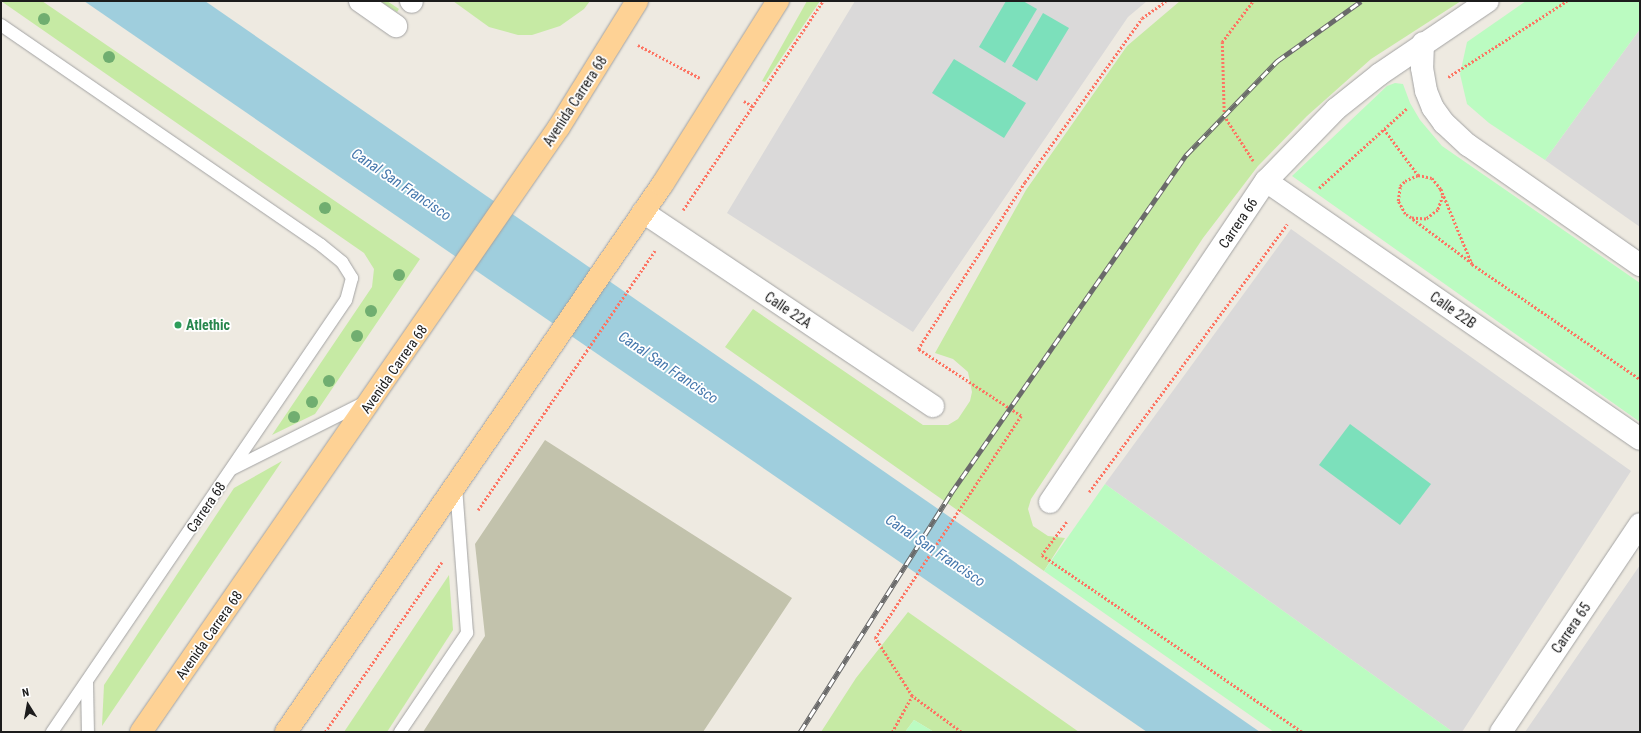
<!DOCTYPE html>
<style>
body{margin:0}
#map{position:relative;width:1641px;height:733px;overflow:hidden;background:#eeeae1;font-family:"Roboto Condensed",sans-serif}
div>[style]{position:absolute}
.residential>*{inset:0;background:#dad9d9}
.construction>*{inset:0;background:#c2c2ac}
.grass>*{inset:0;background:#c6eaa4}
.park>*{inset:0;background:#bbfbc1}
.pitch>*{inset:0;background:#7ce0bb}
.water>*{inset:0;background:#9fcedd}
.path>*{height:2.5px;margin-top:-1.25px;transform-origin:0;background:repeating-linear-gradient(90deg,#fd7462 0 2px,transparent 0 4px)}
.roads{filter:drop-shadow(0 0 1px #a3a3a3) drop-shadow(0 0 1px #a3a3a3)}
.service>*{height:12px;margin:-6px;padding:0 6px;transform-origin:6px;border-radius:6px;background:#fff}
.minor>*{height:22px;margin:-11px;padding:0 11px;transform-origin:11px;border-radius:11px;background:#fff}
.tertiary>*{height:22px;margin:-11px;padding:0 11px;transform-origin:11px;border-radius:11px;background:#fff}
.primary>*{height:22px;margin:-11px;padding:0 11px;transform-origin:11px;border-radius:11px;background:#fed295}
.rail>*{height:4.5px;margin-top:-2.25px;transform-origin:0;background:repeating-linear-gradient(90deg,#fff 0 9px,#6a6a6a 0 18px);box-sizing:border-box;border-block:1px solid #6a6a6a}
.trees>*{width:12px;height:12px;margin:-6px;border-radius:50%;background:#70ae70}
.dots>*{width:11px;height:11px;translate:-50% -50%;box-sizing:border-box;border:2px solid #fff;border-radius:50%}
span{translate:-50% -50%;white-space:nowrap;text-align:center;line-height:1.15;-webkit-text-stroke:3.5px #fff;paint-order:stroke}
.street-label{font-size:14px;color:#1c1c1c}
.leisure-label{font-size:14px;color:#27864d;font-weight:700}
.left{translate:0 -50%;text-align:left}
.water-label{font-size:15px;color:#4678ad;font-style:italic}
.frame{position:absolute;inset:0;border:2px solid #1c1c1c;pointer-events:none}
.north{position:absolute;left:8px;top:685px;width:40px;height:40px;-webkit-text-stroke:3px #fff;paint-order:stroke;rotate:349deg;font-size:11px;font-weight:700;line-height:16px;text-align:center;color:#1c1c1c}
.north::after{content:'';display:block;margin:auto;width:14px;height:18px;background:#1c1c1c;clip-path:polygon(50% 0,100% 100%,50% 72%,0 100%)}
</style>
<div id="map">
<div class="residential">
<div style="clip-path:polygon(855px 1px,1147px 1px,1128px 17px,913px 332px,727px 213px)"></div>
<div style="clip-path:polygon(1640px 29px,1640px 227px,1545px 160px)"></div>
<div style="clip-path:polygon(1291px 229px,1631px 471px,1462px 732px,1453px 732px,1105px 484px)"></div>
<div style="clip-path:polygon(1640px 565px,1640px 732px,1525px 732px)"></div>
</div>
<div class="construction">
<div style="clip-path:polygon(545px 440px,792px 598px,703px 732px,423px 732px,485px 636px,475px 544px)"></div>
</div>
<div class="grass">
<div style="clip-path:polygon(1px 1px,42px 1px,420px 259px,315px 414px,272px 435px,372px 287px,374px 269px,364px 253px)"></div>
<div style="clip-path:polygon(380px 1px,387px 1px,399px 9px,397px 12px)"></div>
<div style="clip-path:polygon(453px 1px,590px 1px,584px 9px,560px 26px,532px 35px,518px 35px,489px 27px)"></div>
<div style="clip-path:polygon(807px 1px,820px 1px,765px 82px,762px 81px)"></div>
<div style="clip-path:polygon(1180px 1px,1461px 1px,1371px 59px,1307px 116px,1258px 166px,1203px 238px,1031px 499px,1028px 509px,1033px 526px,1048px 536px,1065px 538px,1044px 571px,725px 347px,753px 309px,923px 425px,948px 425px,958px 419px,970px 401px,972px 392px,968px 372px,953px 359px,935px 353px,1026px 190px,1127px 46px)"></div>
<div style="clip-path:polygon(282px 461px,102px 726px,104px 685px,234px 488px)"></div>
<div style="clip-path:polygon(449px 575px,453px 630px,387px 732px,344px 732px)"></div>
<div style="clip-path:polygon(908px 612px,1079px 732px,934px 732px,914px 720px,905px 732px,821px 732px,856px 678px)"></div>
</div>
<div class="park">
<div style="clip-path:polygon(1526px 1px,1640px 1px,1640px 29px,1545px 160px,1489px 123px,1467px 104px,1460px 74px,1467px 42px)"></div>
<div style="clip-path:polygon(1395px 83px,1403px 84px,1410px 103px,1420px 120px,1442px 146px,1640px 283px,1640px 422px,1292px 176px,1387px 86px)"></div>
<div style="clip-path:polygon(1105px 484px,1453px 732px,1274px 732px,1044px 571px)"></div>
<div style="clip-path:polygon(914px 720px,934px 732px,905px 732px)"></div>
</div>
<div class="pitch">
<div style="clip-path:polygon(1006px 1px,1023px 1px,1037px 9px,1005px 63px,979px 47px)"></div>
<div style="clip-path:polygon(1043px 13px,1069px 28px,1037px 81px,1012px 66px)"></div>
<div style="clip-path:polygon(954px 59px,1026px 103px,1004px 138px,932px 93px)"></div>
<div style="clip-path:polygon(1350px 424px,1431px 484px,1400px 525px,1319px 465px)"></div>
</div>
<div class="water">
<div style="clip-path:polygon(84px 1px,205px 1px,1260px 732px,1147px 732px)"></div>
</div>
<div class="path">
<div style="left:638px;top:45px;width:70px;rotate:28deg"></div>
<div style="left:1448px;top:77px;width:141px;rotate:-32.6deg"></div>
<div style="left:744px;top:101px;width:12px;rotate:31deg"></div>
<div style="left:1384px;top:129px;width:57px;rotate:53.5deg"></div>
<div style="left:1253px;top:161px;width:54px;rotate:-122.8deg"></div>
<div style="left:1224px;top:116px;width:74px;rotate:-91.5deg"></div>
<div style="left:1222px;top:42px;width:51px;rotate:-52.9deg"></div>
<div style="left:1319px;top:188px;width:118px;rotate:-42.2deg"></div>
<div style="left:1441px;top:189px;width:7px;rotate:74deg"></div>
<div style="left:1443px;top:196px;width:15px;rotate:110deg"></div>
<div style="left:1438px;top:210px;width:15px;rotate:143deg"></div>
<div style="left:1426px;top:219px;width:15px;rotate:-176deg"></div>
<div style="left:1411px;top:218px;width:7px;rotate:-146deg"></div>
<div style="left:1405px;top:214px;width:15px;rotate:-118deg"></div>
<div style="left:1398px;top:201px;width:15px;rotate:-82deg"></div>
<div style="left:1400px;top:186px;width:7px;rotate:-45deg"></div>
<div style="left:1405px;top:181px;width:14px;rotate:-25deg"></div>
<div style="left:1418px;top:175px;width:14px;rotate:12deg"></div>
<div style="left:1432px;top:178px;width:14px;rotate:51deg"></div>
<div style="left:1441px;top:189px;width:81px;rotate:67.5deg"></div>
<div style="left:1472px;top:264px;width:204px;rotate:34.4deg"></div>
<div style="left:683px;top:210px;width:252px;rotate:-56.2deg"></div>
<div style="left:1413px;top:219px;width:74px;rotate:36.7deg"></div>
<div style="left:1089px;top:492px;width:333px;rotate:-53.5deg"></div>
<div style="left:478px;top:510px;width:314px;rotate:-55.7deg"></div>
<div style="left:1067px;top:522px;width:41px;rotate:127.1deg"></div>
<div style="left:1042px;top:555px;width:315px;rotate:34.2deg"></div>
<div style="left:325px;top:732px;width:206px;rotate:-55.5deg"></div>
<div style="left:892px;top:732px;width:41px;rotate:-60.9deg"></div>
<div style="left:961px;top:732px;width:61px;rotate:-143.7deg"></div>
<div style="left:912px;top:696px;width:69px;rotate:-122.5deg"></div>
<div style="left:875px;top:638px;width:266px;rotate:-56.7deg"></div>
<div style="left:1021px;top:416px;width:123px;rotate:-147deg"></div>
<div style="left:918px;top:349px;width:198px;rotate:-57.4deg"></div>
<div style="left:1025px;top:182px;width:201px;rotate:-54.5deg"></div>
<div style="left:1142px;top:18px;width:29px;rotate:-35deg"></div>
</div>
<div class="roads">
<div class="service">
<div style="left:1px;top:25px;width:388px;rotate:34.5deg"></div>
<div style="left:321px;top:245px;width:27px;rotate:39deg"></div>
<div style="left:342px;top:262px;width:19px;rotate:58deg"></div>
<div style="left:352px;top:278px;width:23px;rotate:105deg"></div>
<div style="left:346px;top:300px;width:523px;rotate:124.24deg"></div>
<div style="left:232px;top:469px;width:148px;rotate:-26.6deg"></div>
<div style="left:87px;top:682px;width:50px;rotate:88.9deg"></div>
<div style="left:400px;top:732px;width:120px;rotate:-55.9deg"></div>
<div style="left:467px;top:633px;width:145px;rotate:-94.3deg"></div>
</div>
<div class="minor">
<div style="left:1423px;top:43px;width:25px;rotate:92deg"></div>
<div style="left:1422px;top:68px;width:23px;rotate:80deg"></div>
<div style="left:1426px;top:91px;width:18px;rotate:68deg"></div>
<div style="left:1433px;top:108px;width:19px;rotate:54deg"></div>
<div style="left:1444px;top:123px;width:33px;rotate:43deg"></div>
<div style="left:1468px;top:145px;width:210px;rotate:34.9deg"></div>
<div style="left:1266px;top:181px;width:454px;rotate:34.6deg"></div>
<div style="left:643px;top:212px;width:349px;rotate:33.8deg"></div>
<div style="left:1050px;top:502px;width:387px;rotate:-56.1deg"></div>
<div style="left:1266px;top:181px;width:100px;rotate:-45.8deg"></div>
<div style="left:1336px;top:109px;width:56px;rotate:-38.5deg"></div>
<div style="left:1380px;top:74px;width:130px;rotate:-34.1deg"></div>
<div style="left:1501px;top:732px;width:250px;rotate:-56.2deg"></div>
</div>
<div class="tertiary">
<div style="left:360px;top:1px;width:44px;rotate:34.8deg"></div>
<div style="left:411px;top:1px;width:1px;rotate:45deg"></div>
</div>
<div class="primary">
<div style="left:141px;top:732px;width:735px;rotate:-55.36deg"></div>
<div style="left:559px;top:127px;width:148px;rotate:-58.2deg"></div>
<div style="left:286px;top:732px;width:664px;rotate:-55.5deg"></div>
<div style="left:662px;top:185px;width:218px;rotate:-57.8deg"></div>
</div>
</div>
<div class="rail">
<div style="left:800px;top:732px;width:283px;rotate:-57.7deg"></div>
<div style="left:951px;top:493px;width:412px;rotate:-55.2deg"></div>
<div style="left:1186px;top:155px;width:131px;rotate:-45.9deg"></div>
<div style="left:1277px;top:61px;width:103px;rotate:-35.5deg"></div>
</div>
<div class="trees">
<div style="left:44px;top:19px"></div>
<div style="left:109px;top:57px"></div>
<div style="left:325px;top:208px"></div>
<div style="left:399px;top:275px"></div>
<div style="left:371px;top:311px"></div>
<div style="left:357px;top:336px"></div>
<div style="left:329px;top:381px"></div>
<div style="left:312px;top:402px"></div>
<div style="left:294px;top:417px"></div>
</div>
<div class="dots">
<div style="left:178px;top:325px;background:#2e9e5b"></div>
</div>
<div class="street-label">
<span style="left:575px;top:101px;rotate:-57deg">Avenida Carrera 68</span>
<span style="left:1238px;top:223px;rotate:-56deg">Carrera 66</span>
<span style="left:788px;top:310px;rotate:34deg">Calle 22A</span>
<span style="left:1453px;top:310px;rotate:35deg">Calle 22B</span>
<span style="left:394px;top:369px;rotate:-55deg">Avenida Carrera 68</span>
<span style="left:206px;top:507px;rotate:-56deg">Carrera 68</span>
<span style="left:1571px;top:628px;rotate:-56deg">Carrera 65</span>
<span style="left:209px;top:635px;rotate:-55deg">Avenida Carrera 68</span>
</div>
<div class="leisure-label">
<span class="left" style="left:186px;top:325px">Atlethic</span>
</div>
<div class="water-label">
<span style="left:401px;top:185px;rotate:34deg">Canal San Francisco</span>
<span style="left:668px;top:368px;rotate:34deg">Canal San Francisco</span>
<span style="left:935px;top:551px;rotate:34deg">Canal San Francisco</span>
</div>
<div class="frame"></div>
<div class="north">N</div>
</div>
